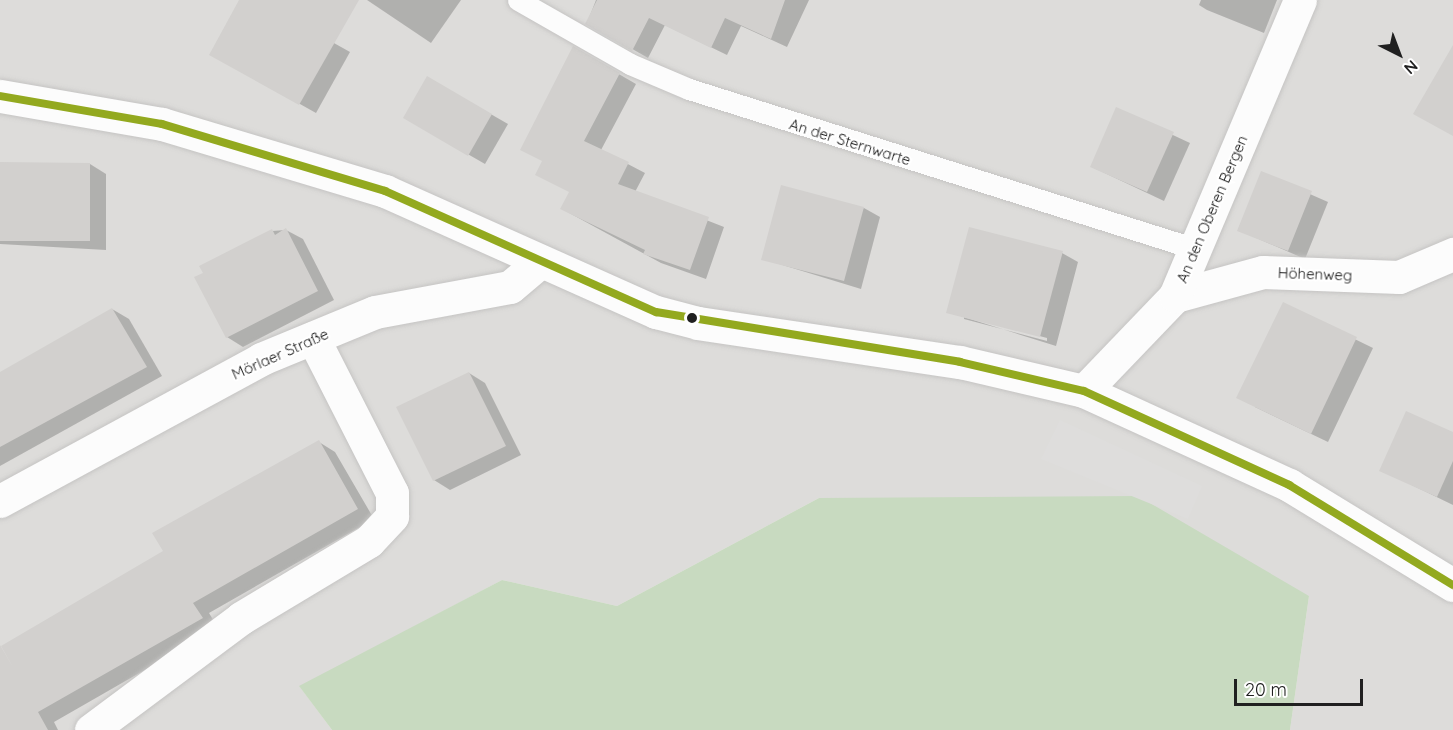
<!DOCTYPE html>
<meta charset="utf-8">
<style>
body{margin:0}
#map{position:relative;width:1453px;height:730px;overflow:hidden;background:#eeece9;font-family:Quicksand,sans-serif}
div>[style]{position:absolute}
.residential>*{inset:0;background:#dddcda}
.forest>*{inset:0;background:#c8dac0}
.parking>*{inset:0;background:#dedddc}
.shadow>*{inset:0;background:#0003}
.building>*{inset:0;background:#d2d0ce}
.roads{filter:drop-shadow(0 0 2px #c5c4c3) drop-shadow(0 0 2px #c5c4c3)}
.lane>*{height:21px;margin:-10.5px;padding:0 10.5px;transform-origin:10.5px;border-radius:10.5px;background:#fcfcfc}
.street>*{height:33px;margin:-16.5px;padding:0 16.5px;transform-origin:16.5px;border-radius:16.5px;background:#fcfcfc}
.bus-1>*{height:8px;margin:-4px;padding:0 4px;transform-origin:4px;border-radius:4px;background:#93a91f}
.dots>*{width:16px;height:16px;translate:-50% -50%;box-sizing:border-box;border:3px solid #fff;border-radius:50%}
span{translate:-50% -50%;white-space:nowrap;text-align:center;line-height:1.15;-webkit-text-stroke:4.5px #fff;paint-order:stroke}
.street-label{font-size:15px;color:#202020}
.north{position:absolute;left:1369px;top:24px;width:60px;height:60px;-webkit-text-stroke:4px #fff;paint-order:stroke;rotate:138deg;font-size:16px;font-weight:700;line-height:24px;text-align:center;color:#202020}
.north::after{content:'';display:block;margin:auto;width:21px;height:27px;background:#202020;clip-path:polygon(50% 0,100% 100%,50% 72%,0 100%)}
.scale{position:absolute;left:1234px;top:679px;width:129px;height:27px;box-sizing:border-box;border:3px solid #202020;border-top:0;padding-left:8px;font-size:18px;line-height:21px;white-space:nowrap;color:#202020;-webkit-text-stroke:4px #fff;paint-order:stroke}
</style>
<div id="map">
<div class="residential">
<div style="clip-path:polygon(0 0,1453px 0,1453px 730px,1290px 730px,1309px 596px,819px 498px,617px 606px,502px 580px,300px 687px,332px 730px,0 730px)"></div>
</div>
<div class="forest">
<div style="clip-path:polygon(1138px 496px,1309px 596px,1290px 730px,332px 730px,299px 686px,502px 580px,617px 606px,819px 498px)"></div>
</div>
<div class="parking">
<div style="clip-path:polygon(1060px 420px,1202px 486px,1188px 519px,1041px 459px)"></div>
</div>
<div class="shadow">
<div style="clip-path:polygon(241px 0,257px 0,350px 52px,316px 113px,211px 54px)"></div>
<div style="clip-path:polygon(367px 0,461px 0,431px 43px)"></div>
<div style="clip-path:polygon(596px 0,809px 0,787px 47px,741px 26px,727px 55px,665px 25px,648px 58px,587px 23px)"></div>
<div style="clip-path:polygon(1201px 0,1277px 0,1264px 33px,1207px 10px,1199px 5px)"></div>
<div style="clip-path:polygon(574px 48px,636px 84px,601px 150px,645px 173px,635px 192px,724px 227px,706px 279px,661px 263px,562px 209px,571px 192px,544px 162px)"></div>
<div style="clip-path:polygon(428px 78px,508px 124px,485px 164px,405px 118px)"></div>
<div style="clip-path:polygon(1117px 109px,1190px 143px,1164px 201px,1092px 167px)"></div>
<div style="clip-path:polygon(0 163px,90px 164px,106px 174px,106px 250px,0 244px)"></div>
<div style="clip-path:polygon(1262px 173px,1328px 202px,1305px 259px,1238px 230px)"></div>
<div style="clip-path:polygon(864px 208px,880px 217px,861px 289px,763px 259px)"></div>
<div style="clip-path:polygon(286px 230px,303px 239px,334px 300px,243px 347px,227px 337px,205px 273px,272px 231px)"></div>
<div style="clip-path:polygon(evenodd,1062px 253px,1078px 262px,1056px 346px,948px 312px,1062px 253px,964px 316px,1047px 338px,1047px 341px,964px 319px,964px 316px)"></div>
<div style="clip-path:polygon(1283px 304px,1373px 348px,1328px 442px,1255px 407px)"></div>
<div style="clip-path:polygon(112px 309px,129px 319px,162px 376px,0 466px,0 378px)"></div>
<div style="clip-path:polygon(469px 373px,485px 383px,521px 455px,450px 490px,434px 480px)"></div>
<div style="clip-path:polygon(1453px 434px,1453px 505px,1381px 470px)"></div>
<div style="clip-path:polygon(319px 442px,335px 452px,374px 519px,209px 613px,218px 628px,54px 722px,58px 730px,0 730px,0 678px)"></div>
</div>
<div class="building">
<div style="clip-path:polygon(239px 0,359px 0,299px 105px,209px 55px)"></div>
<div style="clip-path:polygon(597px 0,785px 0,771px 39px,725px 18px,711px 48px,649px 18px,632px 51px,585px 24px)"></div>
<div style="clip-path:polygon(1453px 45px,1453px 136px,1413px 114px)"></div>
<div style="clip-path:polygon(573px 46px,620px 73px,584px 141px,629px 162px,618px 184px,709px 217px,690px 270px,643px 254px,645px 250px,560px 209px,569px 192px,535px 175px,542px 161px,520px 150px)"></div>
<div style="clip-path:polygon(427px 76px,492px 114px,468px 156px,403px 118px)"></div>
<div style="clip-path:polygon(1116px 107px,1174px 132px,1147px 192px,1090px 167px)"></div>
<div style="clip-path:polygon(0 162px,90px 163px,90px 241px,0 241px)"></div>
<div style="clip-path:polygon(1261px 171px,1312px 191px,1288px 251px,1237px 231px)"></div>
<div style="clip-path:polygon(781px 185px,864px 207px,844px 281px,761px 260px)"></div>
<div style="clip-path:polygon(969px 227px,1063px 251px,1040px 337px,946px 313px)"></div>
<div style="clip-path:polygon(286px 228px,318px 291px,226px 338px,194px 277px,203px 273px,199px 266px,272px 229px,275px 235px)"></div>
<div style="clip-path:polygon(1283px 302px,1357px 337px,1311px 434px,1236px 398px)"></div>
<div style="clip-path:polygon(112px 308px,147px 367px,0 447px,0 372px)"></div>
<div style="clip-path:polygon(469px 372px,506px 446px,433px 481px,396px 407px)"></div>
<div style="clip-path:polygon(1406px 411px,1453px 432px,1453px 461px,1437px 497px,1379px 471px)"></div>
<div style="clip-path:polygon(319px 440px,358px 509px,193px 603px,203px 618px,38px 712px,48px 730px,0 730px,0 645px,14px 669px,1px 646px,163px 551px,152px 533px)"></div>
</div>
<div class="roads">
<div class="lane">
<div style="left:518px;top:0;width:129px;rotate:29.7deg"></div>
<div style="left:630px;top:64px;width:64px;rotate:23deg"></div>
<div style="left:689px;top:89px;width:532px;rotate:17.51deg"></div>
</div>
<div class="street">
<div style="left:0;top:96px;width:164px;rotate:9.8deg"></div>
<div style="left:162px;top:124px;width:233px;rotate:16.7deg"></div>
<div style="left:385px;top:191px;width:297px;rotate:24.1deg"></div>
<div style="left:656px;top:312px;width:43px;rotate:14.7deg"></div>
<div style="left:698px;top:323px;width:265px;rotate:8.5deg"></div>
<div style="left:960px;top:362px;width:127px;rotate:13.2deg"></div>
<div style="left:1084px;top:391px;width:226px;rotate:24.6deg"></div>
<div style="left:1289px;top:485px;width:192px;rotate:31.4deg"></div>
<div style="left:1175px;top:296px;width:91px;rotate:-15.3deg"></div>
<div style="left:1263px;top:272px;width:136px;rotate:2.1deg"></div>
<div style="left:1399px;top:277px;width:59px;rotate:-23.1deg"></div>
<div style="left:1084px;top:391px;width:132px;rotate:-46.2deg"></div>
<div style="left:1175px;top:296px;width:321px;rotate:-67.1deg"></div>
<div style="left:0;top:501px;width:297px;rotate:-28.5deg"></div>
<div style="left:261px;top:359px;width:123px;rotate:-22.4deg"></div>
<div style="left:375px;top:312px;width:137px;rotate:-10.5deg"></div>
<div style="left:510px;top:287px;width:39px;rotate:-40deg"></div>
<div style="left:91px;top:730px;width:187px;rotate:-36.7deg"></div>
<div style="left:241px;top:618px;width:149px;rotate:-31deg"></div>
<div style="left:369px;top:541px;width:34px;rotate:-47deg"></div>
<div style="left:392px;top:516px;width:23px;rotate:-90deg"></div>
<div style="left:392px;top:493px;width:174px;rotate:-117deg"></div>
</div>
</div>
<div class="bus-1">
<div style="left:0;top:96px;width:164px;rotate:9.8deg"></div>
<div style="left:162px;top:124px;width:233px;rotate:16.7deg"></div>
<div style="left:385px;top:191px;width:297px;rotate:24.1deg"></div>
<div style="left:656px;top:312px;width:308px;rotate:9.3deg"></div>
<div style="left:960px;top:362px;width:127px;rotate:13.2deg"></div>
<div style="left:1084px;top:391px;width:226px;rotate:24.6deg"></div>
<div style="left:1289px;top:485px;width:192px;rotate:31.4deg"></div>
</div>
<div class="dots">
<div style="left:692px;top:318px;background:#202020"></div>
</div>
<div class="street-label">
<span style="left:850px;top:142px;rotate:17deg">An der Sternwarte</span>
<span style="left:1212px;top:209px;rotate:-67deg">An den Oberen Bergen</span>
<span style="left:1315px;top:274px;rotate:2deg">Höhenweg</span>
<span style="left:280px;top:354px;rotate:-24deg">Mörlaer Straße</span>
</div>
<div class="north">N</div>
<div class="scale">20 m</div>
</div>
